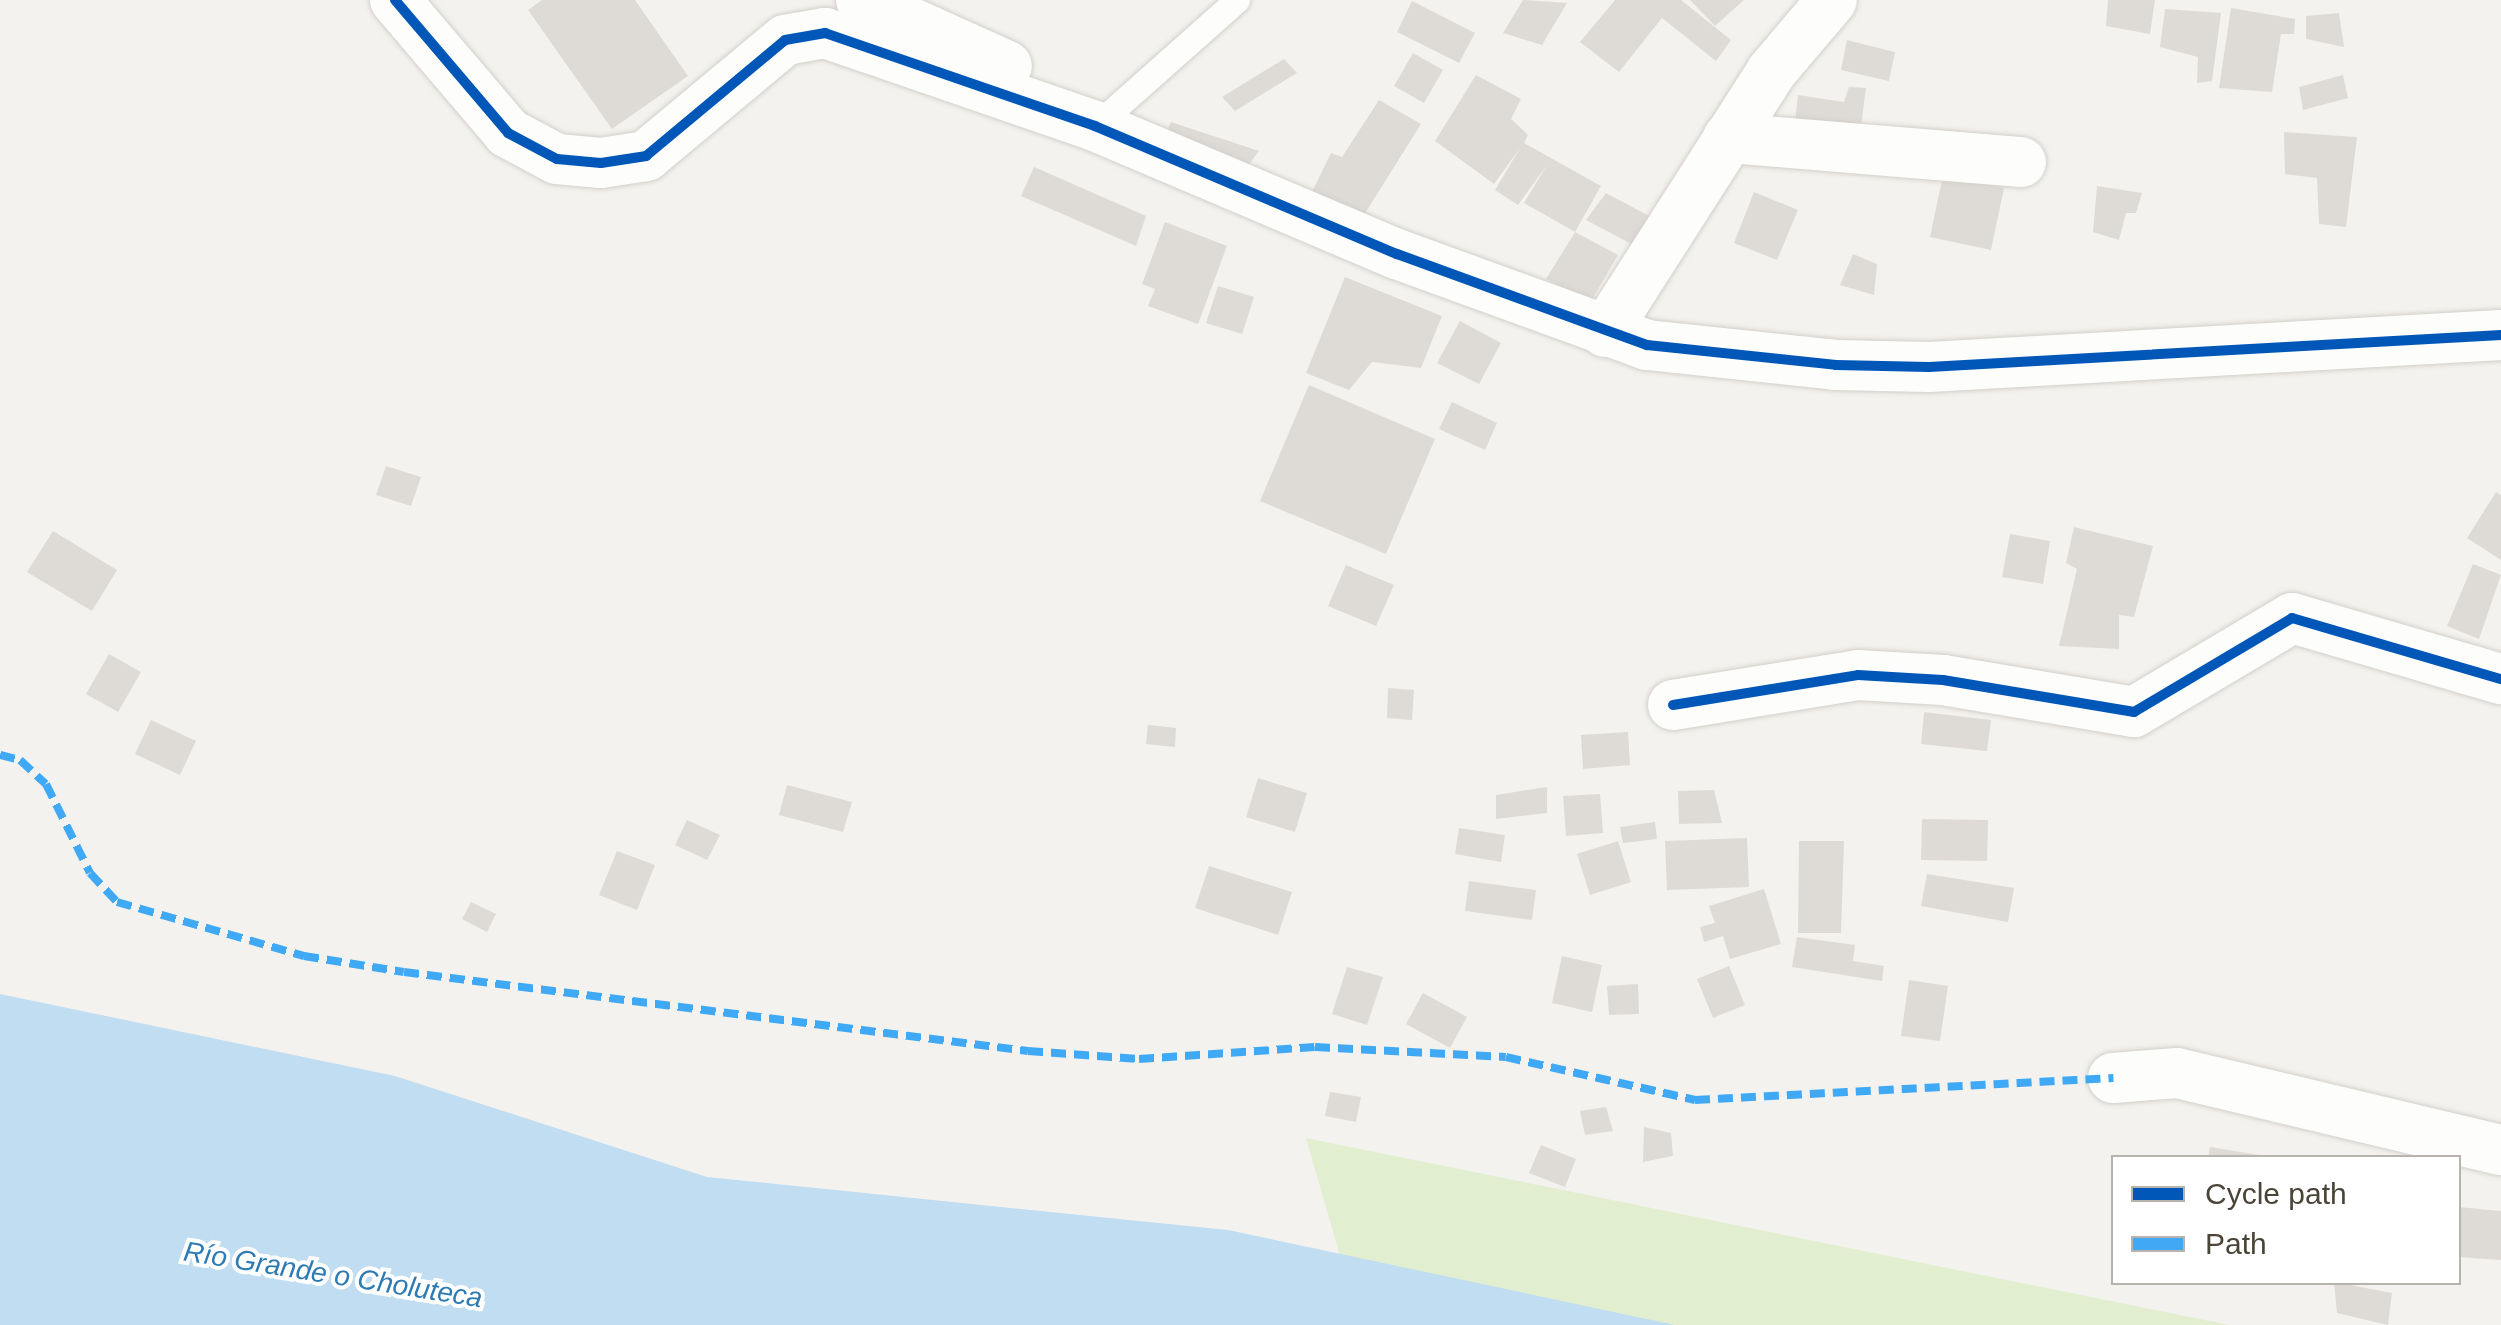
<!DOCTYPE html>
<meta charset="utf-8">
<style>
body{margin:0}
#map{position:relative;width:2501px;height:1325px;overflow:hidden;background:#f4f2ee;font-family:Helvetica,sans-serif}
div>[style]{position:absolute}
.green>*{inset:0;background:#e1eecf}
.water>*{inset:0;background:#c0ddf1}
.building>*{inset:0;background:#dedbd6}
.roads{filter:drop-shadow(0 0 2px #d2d0cb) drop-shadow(0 0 2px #d2d0cb)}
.lane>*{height:25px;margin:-12.5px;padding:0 12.5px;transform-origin:12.5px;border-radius:12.5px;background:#fdfdfc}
.street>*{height:50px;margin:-25px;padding:0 25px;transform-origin:25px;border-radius:25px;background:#fdfdfc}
.quiet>*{height:8px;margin-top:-4px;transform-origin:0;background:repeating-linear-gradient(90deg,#3fa9f5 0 15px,transparent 0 23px)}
.cycleway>*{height:10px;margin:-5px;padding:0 5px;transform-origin:5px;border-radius:5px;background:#0057b8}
span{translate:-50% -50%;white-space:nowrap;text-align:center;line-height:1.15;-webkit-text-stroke:8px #fff;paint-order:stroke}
.water-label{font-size:28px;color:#2e7ab2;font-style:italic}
.legend{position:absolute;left:2111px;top:1155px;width:350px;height:130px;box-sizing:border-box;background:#fff;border:2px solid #b7b4b0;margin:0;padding:12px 18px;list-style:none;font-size:30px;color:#4b4439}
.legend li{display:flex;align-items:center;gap:20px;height:50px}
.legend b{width:50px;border:2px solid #b7b4b0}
</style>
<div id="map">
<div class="green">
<div style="clip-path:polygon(1306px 1138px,2229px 1325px,1360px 1325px)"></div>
</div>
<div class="water">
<div style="clip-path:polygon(0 994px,395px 1076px,707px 1177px,1228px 1230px,1675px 1325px,0 1325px)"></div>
</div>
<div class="building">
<div style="clip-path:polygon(542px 0,635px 0,688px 76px,612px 129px,528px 10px)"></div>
<div style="clip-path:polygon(1523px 0,1567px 3px,1542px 45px,1503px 33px)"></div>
<div style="clip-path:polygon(1615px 0,1681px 0,1731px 40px,1716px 61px,1662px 18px,1619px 72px,1580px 42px)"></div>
<div style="clip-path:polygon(1690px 0,1744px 0,1715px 26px)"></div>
<div style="clip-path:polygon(2108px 0,2155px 0,2150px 34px,2106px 26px)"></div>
<div style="clip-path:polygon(1412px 1px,1475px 33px,1459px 63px,1397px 32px)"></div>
<div style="clip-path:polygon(2231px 8px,2295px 19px,2294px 34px,2281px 34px,2272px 92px,2219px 88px)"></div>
<div style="clip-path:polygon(2165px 9px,2221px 13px,2212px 81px,2197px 83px,2198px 57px,2160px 47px)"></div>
<div style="clip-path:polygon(2339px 13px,2344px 47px,2306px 39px,2306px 16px)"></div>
<div style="clip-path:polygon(1847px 40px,1895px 52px,1889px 81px,1841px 70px)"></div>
<div style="clip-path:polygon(1413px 53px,1443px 70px,1424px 103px,1394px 86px)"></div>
<div style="clip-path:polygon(1284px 59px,1297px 73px,1235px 111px,1222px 97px)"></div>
<div style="clip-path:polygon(1476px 75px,1521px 99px,1511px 119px,1528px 135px,1524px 143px,1601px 186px,1575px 232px,1618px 255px,1591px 301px,1546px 279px,1575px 232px,1524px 203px,1547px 165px,1518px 205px,1495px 190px,1520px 148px,1494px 184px,1435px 141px)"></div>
<div style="clip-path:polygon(2343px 75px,2348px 98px,2303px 110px,2299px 87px)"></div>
<div style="clip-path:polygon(1849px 87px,1866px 88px,1861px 126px,1794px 130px,1798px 95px,1844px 102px)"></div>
<div style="clip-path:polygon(1379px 100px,1421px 124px,1362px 218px,1312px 192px,1331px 153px,1342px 157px)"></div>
<div style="clip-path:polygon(1171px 122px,1259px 151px,1249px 164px,1164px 137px)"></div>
<div style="clip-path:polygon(2284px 132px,2357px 137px,2346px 227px,2319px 224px,2317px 178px,2285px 174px)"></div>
<div style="clip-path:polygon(1034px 167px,1146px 216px,1136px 246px,1021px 196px)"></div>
<div style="clip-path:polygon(1943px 175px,2004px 188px,1991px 250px,1930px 237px)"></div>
<div style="clip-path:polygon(2097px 186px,2142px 193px,2136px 213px,2126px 213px,2119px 240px,2093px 232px)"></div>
<div style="clip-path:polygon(1754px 192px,1798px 210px,1777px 260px,1734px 243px)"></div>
<div style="clip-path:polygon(1606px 193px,1653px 218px,1637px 247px,1586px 220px)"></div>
<div style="clip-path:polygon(1165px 222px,1227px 246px,1198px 324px,1148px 306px,1155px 289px,1142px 284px)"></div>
<div style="clip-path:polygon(1853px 254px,1877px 264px,1874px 295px,1840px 285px)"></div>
<div style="clip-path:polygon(1345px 277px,1442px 316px,1421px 368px,1372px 362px,1349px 390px,1306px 373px)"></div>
<div style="clip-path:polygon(1218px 286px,1254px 297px,1242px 334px,1206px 323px)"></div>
<div style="clip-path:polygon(1460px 321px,1501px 343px,1479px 384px,1437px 363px)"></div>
<div style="clip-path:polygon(1309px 385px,1435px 439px,1386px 554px,1260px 501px)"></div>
<div style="clip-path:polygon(1452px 402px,1497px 423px,1485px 450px,1439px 429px)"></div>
<div style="clip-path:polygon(386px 466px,421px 477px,411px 506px,376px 495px)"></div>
<div style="clip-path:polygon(2496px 492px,2501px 495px,2501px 560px,2467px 538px)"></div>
<div style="clip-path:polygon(2074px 527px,2153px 546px,2134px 617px,2119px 615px,2119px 649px,2059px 646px,2077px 569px,2066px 563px)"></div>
<div style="clip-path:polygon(53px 531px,117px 570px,92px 611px,27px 572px)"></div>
<div style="clip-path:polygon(2010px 534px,2050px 541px,2043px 584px,2002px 577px)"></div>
<div style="clip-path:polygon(2473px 564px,2501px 575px,2479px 639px,2447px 626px)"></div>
<div style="clip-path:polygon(1346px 565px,1394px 585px,1376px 626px,1328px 606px)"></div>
<div style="clip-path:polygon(109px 654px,141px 672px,118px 712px,86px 694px)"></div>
<div style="clip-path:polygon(1388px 688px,1414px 690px,1412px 720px,1387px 718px)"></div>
<div style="clip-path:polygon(1924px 712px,1991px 720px,1987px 751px,1921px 744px)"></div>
<div style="clip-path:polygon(151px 720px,196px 741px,180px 775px,135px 754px)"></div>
<div style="clip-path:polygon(1148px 725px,1176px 728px,1175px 747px,1146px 744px)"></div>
<div style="clip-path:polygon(1628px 732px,1630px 765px,1583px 769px,1581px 735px)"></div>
<div style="clip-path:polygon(1258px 778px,1307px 793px,1295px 832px,1246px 817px)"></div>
<div style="clip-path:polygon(787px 785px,852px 802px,843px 832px,779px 815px)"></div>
<div style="clip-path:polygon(1547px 787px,1547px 813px,1496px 819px,1496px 795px)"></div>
<div style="clip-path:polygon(1714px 790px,1722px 823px,1679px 824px,1678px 791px)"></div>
<div style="clip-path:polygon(1600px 794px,1603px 833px,1566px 836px,1563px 796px)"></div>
<div style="clip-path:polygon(1922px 819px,1988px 820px,1987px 861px,1921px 860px)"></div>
<div style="clip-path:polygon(687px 820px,720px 835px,707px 860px,675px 845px)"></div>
<div style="clip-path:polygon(1655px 822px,1657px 839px,1623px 843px,1620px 827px)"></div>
<div style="clip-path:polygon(1459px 828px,1505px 835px,1501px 862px,1455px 854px)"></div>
<div style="clip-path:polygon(1747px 838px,1749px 887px,1667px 890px,1665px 841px)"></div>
<div style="clip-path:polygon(1618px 841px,1631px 882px,1590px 895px,1577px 854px)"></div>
<div style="clip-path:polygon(1799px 841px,1844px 841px,1841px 933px,1798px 933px)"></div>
<div style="clip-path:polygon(617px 851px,655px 865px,637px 910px,599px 895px)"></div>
<div style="clip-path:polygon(1209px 866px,1292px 892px,1278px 935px,1195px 908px)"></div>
<div style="clip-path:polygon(1927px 874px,2014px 888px,2008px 922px,1921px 906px)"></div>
<div style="clip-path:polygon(1469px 881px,1536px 890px,1532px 920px,1465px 911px)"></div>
<div style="clip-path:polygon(1764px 889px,1781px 944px,1730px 959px,1723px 936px,1704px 942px,1700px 927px,1715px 923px,1709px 906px)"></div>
<div style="clip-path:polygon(471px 902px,496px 914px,487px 932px,462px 919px)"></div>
<div style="clip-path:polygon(1797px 937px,1855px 945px,1853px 961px,1884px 966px,1882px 981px,1792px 967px)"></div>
<div style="clip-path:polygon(1562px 956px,1602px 965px,1592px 1012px,1552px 1003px)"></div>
<div style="clip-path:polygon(1729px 966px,1745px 1005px,1713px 1018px,1697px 979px)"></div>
<div style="clip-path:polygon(1347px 967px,1383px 977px,1367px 1025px,1332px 1014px)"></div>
<div style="clip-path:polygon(1909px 980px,1948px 986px,1940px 1041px,1901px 1036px)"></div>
<div style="clip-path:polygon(1638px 984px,1639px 1014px,1609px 1015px,1607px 986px)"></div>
<div style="clip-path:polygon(1423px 993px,1467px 1017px,1450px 1048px,1406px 1024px)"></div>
<div style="clip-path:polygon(1330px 1092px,1361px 1097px,1356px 1122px,1325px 1116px)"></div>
<div style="clip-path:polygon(1606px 1107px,1613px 1131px,1585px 1135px,1580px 1111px)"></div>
<div style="clip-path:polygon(1644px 1127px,1671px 1133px,1673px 1156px,1643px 1162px)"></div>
<div style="clip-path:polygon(1541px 1145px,1576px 1159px,1565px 1187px,1529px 1173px)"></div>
<div style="clip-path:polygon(2210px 1147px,2259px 1155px,2259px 1158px,2208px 1158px)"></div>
<div style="clip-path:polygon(2458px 1207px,2501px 1211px,2501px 1260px,2458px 1257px)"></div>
<div style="clip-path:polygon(2334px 1282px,2392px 1293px,2388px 1325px,2337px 1313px)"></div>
</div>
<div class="roads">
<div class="lane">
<div style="left:1095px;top:126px;width:190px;rotate:-41.6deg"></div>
</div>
<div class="street">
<div style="left:395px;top:0;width:175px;rotate:49.6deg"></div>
<div style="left:508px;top:133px;width:55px;rotate:28deg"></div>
<div style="left:557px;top:159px;width:44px;rotate:5.2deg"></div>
<div style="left:601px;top:163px;width:46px;rotate:-8.8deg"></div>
<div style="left:646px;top:156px;width:181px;rotate:-39.8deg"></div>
<div style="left:785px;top:40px;width:41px;rotate:-9.9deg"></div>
<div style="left:825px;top:33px;width:286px;rotate:19deg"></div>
<div style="left:1095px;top:126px;width:328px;rotate:23deg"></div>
<div style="left:1397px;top:254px;width:266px;rotate:20deg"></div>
<div style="left:1647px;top:345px;width:190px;rotate:6deg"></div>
<div style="left:1836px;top:365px;width:93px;rotate:1.2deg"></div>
<div style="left:1929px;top:367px;width:573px;rotate:-3.2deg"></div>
<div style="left:861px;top:0;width:160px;rotate:24.3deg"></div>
<div style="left:1728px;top:138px;width:294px;rotate:4.7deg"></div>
<div style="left:1605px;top:332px;width:308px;rotate:-57.4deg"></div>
<div style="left:1771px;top:72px;width:94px;rotate:-49.7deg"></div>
<div style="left:1673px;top:705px;width:187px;rotate:-9.2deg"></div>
<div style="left:1858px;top:675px;width:85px;rotate:3.4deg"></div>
<div style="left:1943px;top:680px;width:194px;rotate:9.5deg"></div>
<div style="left:2134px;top:712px;width:184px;rotate:-30.7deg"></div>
<div style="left:2292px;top:618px;width:218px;rotate:16.3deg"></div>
<div style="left:2113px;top:1078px;width:64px;rotate:-4.5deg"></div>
<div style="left:2177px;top:1073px;width:333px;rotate:13.4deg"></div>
</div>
</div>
<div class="quiet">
<div style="left:0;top:755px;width:21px;rotate:14deg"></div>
<div style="left:20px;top:760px;width:35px;rotate:43deg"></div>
<div style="left:46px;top:784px;width:99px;rotate:63.7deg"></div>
<div style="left:90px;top:873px;width:40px;rotate:47deg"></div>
<div style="left:117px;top:902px;width:195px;rotate:16.1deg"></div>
<div style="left:304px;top:956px;width:101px;rotate:9.1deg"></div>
<div style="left:404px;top:972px;width:629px;rotate:7.22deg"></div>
<div style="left:1028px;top:1051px;width:111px;rotate:4.1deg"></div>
<div style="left:1139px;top:1059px;width:176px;rotate:-3.9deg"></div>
<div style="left:1315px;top:1047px;width:191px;rotate:3deg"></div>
<div style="left:1506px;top:1057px;width:194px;rotate:12.8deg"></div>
<div style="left:1695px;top:1100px;width:419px;rotate:-3deg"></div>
</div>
<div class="cycleway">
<div style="left:395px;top:0;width:175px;rotate:49.6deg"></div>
<div style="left:508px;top:133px;width:55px;rotate:28deg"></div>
<div style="left:557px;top:159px;width:44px;rotate:5.2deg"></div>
<div style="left:601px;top:163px;width:46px;rotate:-8.8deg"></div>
<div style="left:646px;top:156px;width:181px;rotate:-39.8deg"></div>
<div style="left:785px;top:40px;width:41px;rotate:-9.9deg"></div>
<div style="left:825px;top:33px;width:286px;rotate:19deg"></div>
<div style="left:1095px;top:126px;width:328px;rotate:23deg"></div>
<div style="left:1397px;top:254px;width:266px;rotate:20deg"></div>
<div style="left:1647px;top:345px;width:190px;rotate:6deg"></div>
<div style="left:1836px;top:365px;width:93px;rotate:1.2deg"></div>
<div style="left:1929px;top:367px;width:573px;rotate:-3.2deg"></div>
<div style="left:1673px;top:705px;width:187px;rotate:-9.2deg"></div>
<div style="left:1858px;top:675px;width:85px;rotate:3.4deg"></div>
<div style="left:1943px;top:680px;width:194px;rotate:9.5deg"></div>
<div style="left:2134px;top:712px;width:184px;rotate:-30.7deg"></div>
<div style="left:2292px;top:618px;width:218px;rotate:16.3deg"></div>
</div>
<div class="water-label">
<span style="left:333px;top:1275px;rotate:9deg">Río Grande o Choluteca</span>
</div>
<ul class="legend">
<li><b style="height:12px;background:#0057b8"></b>Cycle path</li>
<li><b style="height:12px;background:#3fa9f5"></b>Path</li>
</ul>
</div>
